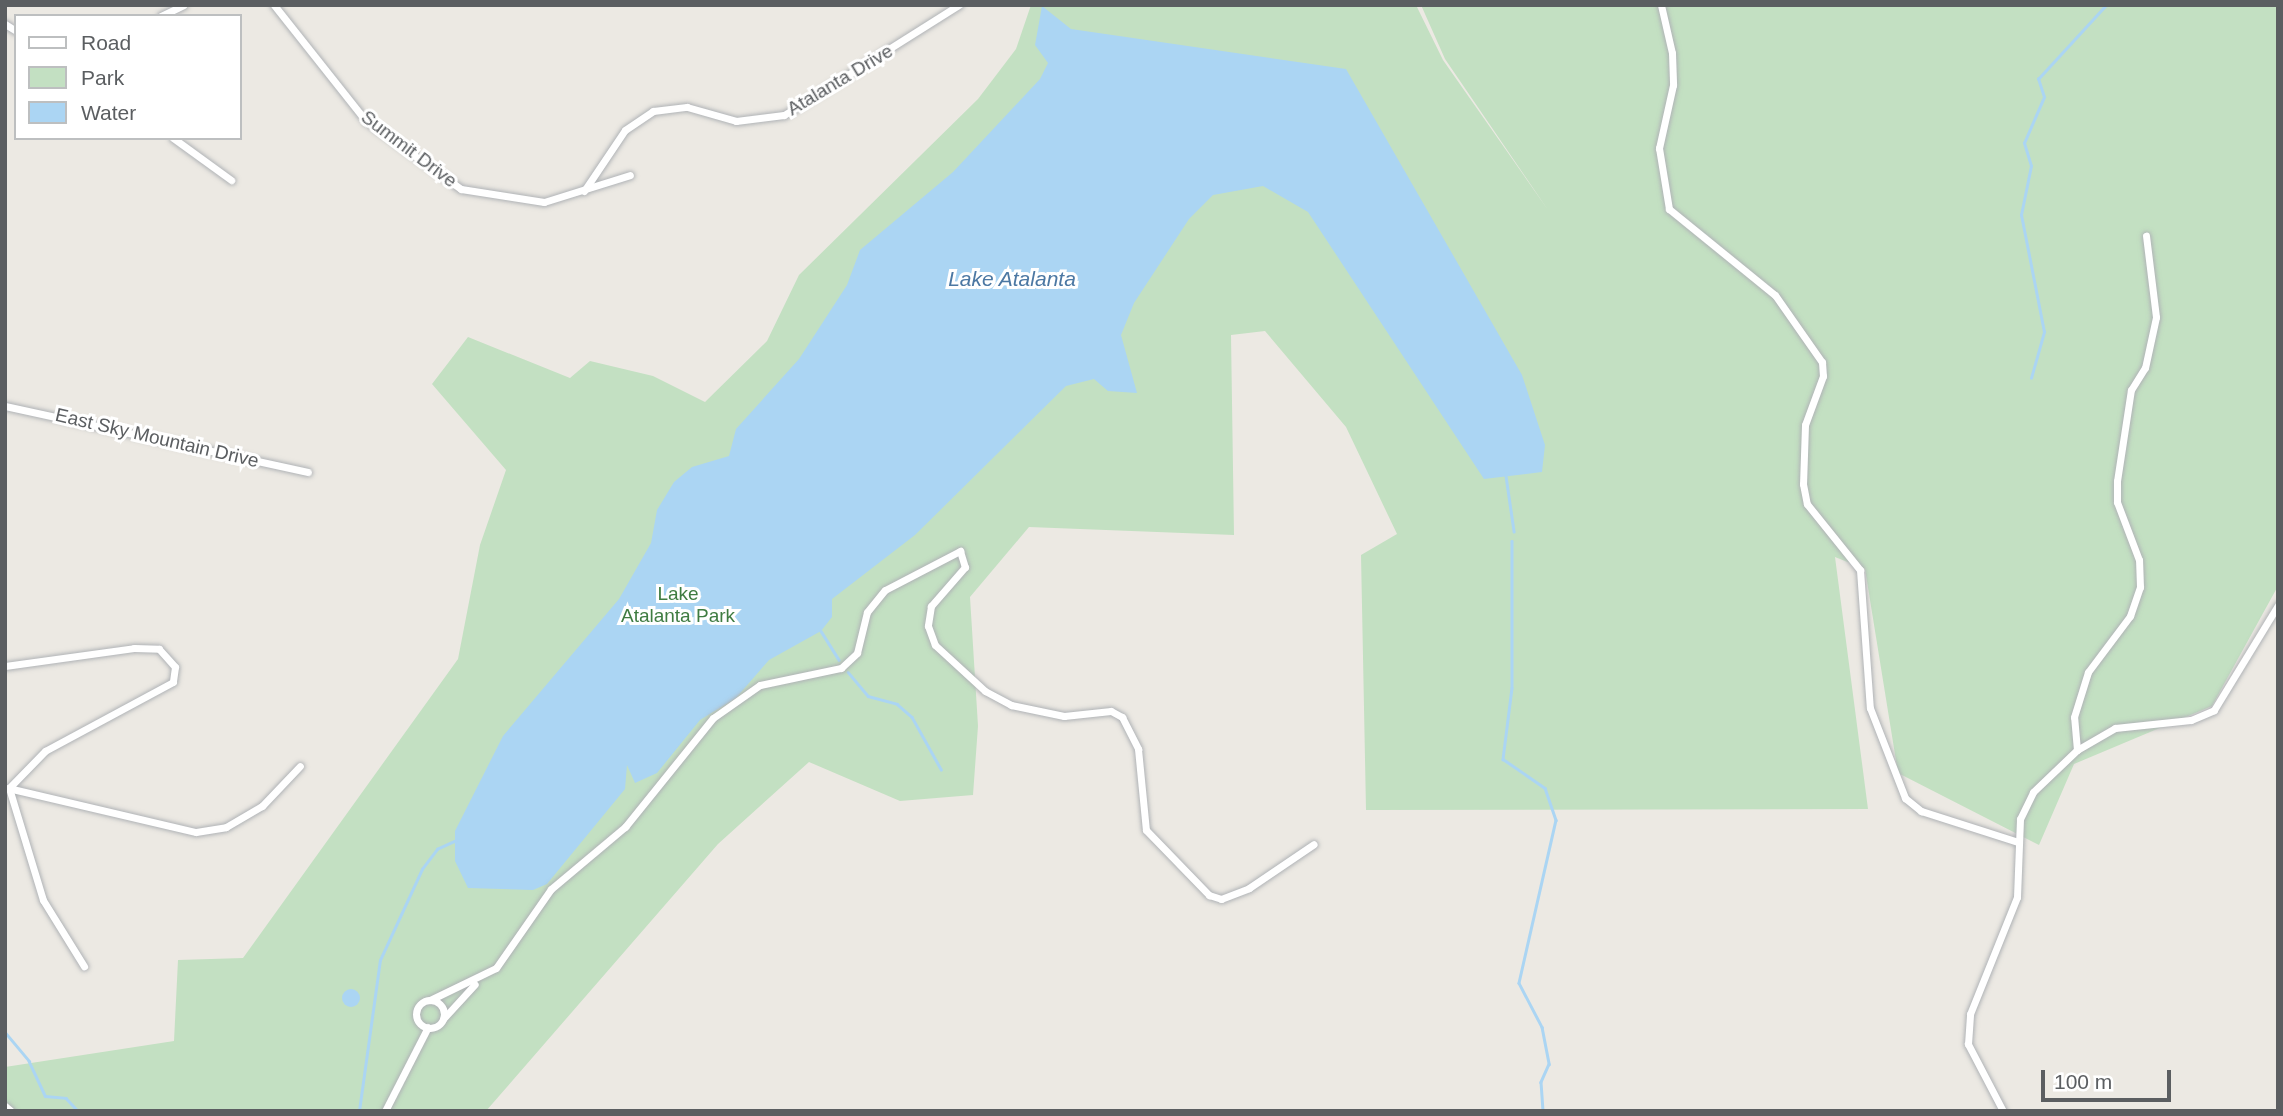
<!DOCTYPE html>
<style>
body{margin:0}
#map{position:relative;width:2283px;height:1116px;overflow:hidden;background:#ece9e3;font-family:Arial,sans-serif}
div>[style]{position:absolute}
.green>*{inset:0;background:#c3e0c2}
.water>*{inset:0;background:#abd5f3}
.round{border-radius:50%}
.stream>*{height:2.5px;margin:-1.25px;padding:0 1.25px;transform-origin:1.25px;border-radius:1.25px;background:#abd5f3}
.roads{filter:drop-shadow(0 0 2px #b0b3b6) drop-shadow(0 0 2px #b0b3b6)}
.street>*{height:7px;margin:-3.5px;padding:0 3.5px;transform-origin:3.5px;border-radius:3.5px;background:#fff}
.street>.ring{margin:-3.5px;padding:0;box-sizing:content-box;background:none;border:7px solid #fff;border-radius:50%}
span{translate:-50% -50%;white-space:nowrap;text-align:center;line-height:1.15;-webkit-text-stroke:6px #fff;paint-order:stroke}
.street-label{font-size:19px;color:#5b5e61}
.park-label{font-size:19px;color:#3f7c41}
.water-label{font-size:21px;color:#4c78a3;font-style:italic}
.frame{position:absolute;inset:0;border:7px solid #5b5e61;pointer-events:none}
.legend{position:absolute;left:14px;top:14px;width:228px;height:126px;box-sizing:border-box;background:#fff;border:2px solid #bdbfc0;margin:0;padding:9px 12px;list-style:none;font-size:21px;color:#5b5e61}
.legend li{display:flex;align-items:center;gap:14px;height:35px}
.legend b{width:35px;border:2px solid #bdbfc0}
.scale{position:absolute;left:2041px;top:1070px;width:130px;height:32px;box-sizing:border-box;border:4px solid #5b5e61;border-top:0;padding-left:9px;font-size:21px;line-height:24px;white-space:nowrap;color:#5b5e61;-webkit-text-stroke:5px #fff;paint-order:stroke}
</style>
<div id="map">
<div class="green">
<div style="clip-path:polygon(1031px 5px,1416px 5px,1443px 60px,1548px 210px,1445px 59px,1421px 5px,2278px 5px,2278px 586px,2212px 706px,2074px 764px,2039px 845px,1898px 773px,1865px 569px,1835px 557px,1868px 809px,1366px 810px,1361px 555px,1397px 534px,1346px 427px,1265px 331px,1231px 335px,1234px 535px,1029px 527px,970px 597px,978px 726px,973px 795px,900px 801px,809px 762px,718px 844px,486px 1111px,5px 1111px,5px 1067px,174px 1041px,178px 960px,243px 958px,458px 659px,480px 545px,506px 470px,432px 384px,468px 337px,570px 378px,590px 361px,653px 376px,705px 402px,767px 341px,799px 275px,978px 99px,1016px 49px)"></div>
</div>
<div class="water">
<div style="clip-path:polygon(1042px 6px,1071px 29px,1346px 69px,1522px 375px,1545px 445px,1542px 472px,1484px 479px,1308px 212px,1263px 186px,1213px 195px,1189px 219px,1134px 303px,1121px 335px,1137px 393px,1108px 391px,1094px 379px,1066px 386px,915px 535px,832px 599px,832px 617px,821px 631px,769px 660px,736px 698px,700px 720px,657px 773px,635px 783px,627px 765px,625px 789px,547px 884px,533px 890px,468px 888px,455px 861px,455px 831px,503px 736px,619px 599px,651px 543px,657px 510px,674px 482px,692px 467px,729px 456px,736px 429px,799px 359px,847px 285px,860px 250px,953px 172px,1040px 79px,1048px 63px,1035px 45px)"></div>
<div class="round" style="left:342px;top:989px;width:18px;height:18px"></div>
</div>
<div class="stream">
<div style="left:2031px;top:378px;width:48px;rotate:-74.2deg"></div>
<div style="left:2044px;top:332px;width:119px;rotate:-101.1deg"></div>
<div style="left:2021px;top:215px;width:50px;rotate:-78.5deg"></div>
<div style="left:2031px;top:166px;width:24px;rotate:-107deg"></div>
<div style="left:2024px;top:143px;width:50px;rotate:-66.5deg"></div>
<div style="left:2044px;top:97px;width:19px;rotate:-108deg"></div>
<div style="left:2038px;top:79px;width:100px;rotate:-47.4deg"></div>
<div style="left:1506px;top:476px;width:56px;rotate:81.7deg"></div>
<div style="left:1512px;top:541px;width:147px;rotate:90deg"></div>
<div style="left:1512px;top:688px;width:72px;rotate:97.2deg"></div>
<div style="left:1503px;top:759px;width:51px;rotate:34.6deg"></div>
<div style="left:1545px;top:788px;width:34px;rotate:71deg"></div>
<div style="left:1556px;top:820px;width:167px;rotate:102.8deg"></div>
<div style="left:1519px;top:983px;width:50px;rotate:62.4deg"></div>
<div style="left:1542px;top:1027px;width:38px;rotate:79deg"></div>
<div style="left:1549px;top:1064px;width:20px;rotate:114deg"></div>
<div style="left:1541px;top:1082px;width:29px;rotate:86deg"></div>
<div style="left:821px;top:631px;width:34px;rotate:58deg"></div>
<div style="left:848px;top:672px;width:31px;rotate:50deg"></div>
<div style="left:868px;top:696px;width:30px;rotate:15deg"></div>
<div style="left:897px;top:704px;width:20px;rotate:41deg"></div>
<div style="left:912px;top:717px;width:60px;rotate:60.9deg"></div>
<div style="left:5px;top:1032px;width:38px;rotate:50deg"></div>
<div style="left:29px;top:1061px;width:38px;rotate:65deg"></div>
<div style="left:45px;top:1096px;width:21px;rotate:5deg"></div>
<div style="left:66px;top:1098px;width:18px;rotate:47deg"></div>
<div style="left:359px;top:1111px;width:152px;rotate:-82.1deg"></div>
<div style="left:380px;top:960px;width:100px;rotate:-65.2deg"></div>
<div style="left:422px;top:869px;width:25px;rotate:-53deg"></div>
<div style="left:437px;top:849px;width:23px;rotate:-25deg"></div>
</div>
<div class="roads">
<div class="street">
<div style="left:274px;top:5px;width:148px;rotate:51.6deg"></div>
<div style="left:366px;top:121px;width:117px;rotate:35.6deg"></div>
<div style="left:461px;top:189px;width:84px;rotate:8.9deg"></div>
<div style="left:544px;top:202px;width:90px;rotate:-17.4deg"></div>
<div style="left:1661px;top:5px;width:49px;rotate:77.1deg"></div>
<div style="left:1672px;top:53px;width:32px;rotate:88deg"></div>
<div style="left:1673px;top:85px;width:65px;rotate:102.5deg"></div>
<div style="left:1659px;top:148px;width:62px;rotate:80.7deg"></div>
<div style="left:1669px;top:209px;width:136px;rotate:39.1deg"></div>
<div style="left:1775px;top:295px;width:82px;rotate:55deg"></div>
<div style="left:1822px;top:362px;width:14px;rotate:86deg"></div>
<div style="left:1823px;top:376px;width:52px;rotate:110.2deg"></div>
<div style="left:1805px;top:425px;width:59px;rotate:91.9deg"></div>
<div style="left:1803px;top:484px;width:20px;rotate:79deg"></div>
<div style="left:1807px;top:504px;width:85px;rotate:51.2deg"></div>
<div style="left:1860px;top:570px;width:138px;rotate:85.9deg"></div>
<div style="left:1870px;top:708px;width:97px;rotate:68.7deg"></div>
<div style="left:1905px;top:798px;width:21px;rotate:39deg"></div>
<div style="left:1921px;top:811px;width:102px;rotate:17.7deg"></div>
<div style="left:161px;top:16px;width:25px;rotate:-26deg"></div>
<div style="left:5px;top:24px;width:13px;rotate:32deg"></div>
<div style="left:173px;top:138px;width:72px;rotate:35.9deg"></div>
<div style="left:584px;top:191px;width:73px;rotate:-56.1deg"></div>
<div style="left:625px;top:130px;width:34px;rotate:-34deg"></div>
<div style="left:653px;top:111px;width:34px;rotate:-7deg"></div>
<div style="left:687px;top:107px;width:51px;rotate:15.9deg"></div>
<div style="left:736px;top:121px;width:48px;rotate:-7.1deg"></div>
<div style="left:784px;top:115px;width:207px;rotate:-32.2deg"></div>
<div style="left:5px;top:406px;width:310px;rotate:12.3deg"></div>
<div style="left:5px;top:666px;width:130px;rotate:-7.9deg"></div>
<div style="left:134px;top:648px;width:25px;rotate:2deg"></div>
<div style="left:159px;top:649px;width:24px;rotate:48deg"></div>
<div style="left:175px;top:667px;width:15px;rotate:98deg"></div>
<div style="left:173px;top:682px;width:145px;rotate:151.7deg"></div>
<div style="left:45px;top:751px;width:52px;rotate:134.2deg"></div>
<div style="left:9px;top:788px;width:117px;rotate:73.1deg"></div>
<div style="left:43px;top:900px;width:78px;rotate:58.2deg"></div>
<div style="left:2077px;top:750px;width:33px;rotate:-95deg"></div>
<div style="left:2074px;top:717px;width:47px;rotate:-72.7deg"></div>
<div style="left:2088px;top:672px;width:70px;rotate:-53.1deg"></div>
<div style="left:2130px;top:616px;width:31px;rotate:-71deg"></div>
<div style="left:2140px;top:587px;width:27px;rotate:-92deg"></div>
<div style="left:2139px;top:560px;width:62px;rotate:-110.8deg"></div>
<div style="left:2117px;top:502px;width:21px;rotate:-90deg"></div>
<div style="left:2117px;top:481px;width:92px;rotate:-81.3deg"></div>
<div style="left:2131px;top:390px;width:26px;rotate:-58deg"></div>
<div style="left:2145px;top:368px;width:52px;rotate:-77.8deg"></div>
<div style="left:2156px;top:317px;width:82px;rotate:-97deg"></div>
<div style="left:8px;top:788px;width:193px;rotate:13.2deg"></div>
<div style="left:196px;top:832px;width:30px;rotate:-9deg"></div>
<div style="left:226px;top:827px;width:42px;rotate:-30.3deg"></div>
<div style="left:262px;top:806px;width:55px;rotate:-46.5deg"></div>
<div style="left:430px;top:1000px;width:73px;rotate:-25.9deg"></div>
<div style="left:496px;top:968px;width:96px;rotate:-55.2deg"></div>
<div style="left:551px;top:889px;width:97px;rotate:-40deg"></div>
<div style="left:625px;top:827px;width:140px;rotate:-51.1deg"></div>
<div style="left:713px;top:718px;width:57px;rotate:-35.1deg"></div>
<div style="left:760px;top:685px;width:83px;rotate:-11.9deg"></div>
<div style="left:841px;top:668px;width:22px;rotate:-43deg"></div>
<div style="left:857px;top:653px;width:42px;rotate:-76.3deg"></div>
<div style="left:867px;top:612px;width:28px;rotate:-51deg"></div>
<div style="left:885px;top:590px;width:85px;rotate:-27.5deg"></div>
<div style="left:960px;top:551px;width:17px;rotate:73deg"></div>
<div style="left:965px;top:567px;width:52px;rotate:131.1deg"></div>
<div style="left:931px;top:606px;width:20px;rotate:99deg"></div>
<div style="left:928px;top:626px;width:20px;rotate:70deg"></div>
<div style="left:935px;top:645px;width:68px;rotate:42.6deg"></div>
<div style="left:985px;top:691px;width:30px;rotate:28deg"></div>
<div style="left:1011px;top:705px;width:54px;rotate:11.7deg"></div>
<div style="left:1064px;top:716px;width:47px;rotate:-6.1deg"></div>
<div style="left:1111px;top:711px;width:13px;rotate:29deg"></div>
<div style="left:1122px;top:717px;width:36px;rotate:63deg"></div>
<div style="left:1138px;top:749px;width:81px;rotate:84.4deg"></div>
<div style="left:1146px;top:830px;width:91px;rotate:45.9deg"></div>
<div style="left:1209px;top:895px;width:13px;rotate:18deg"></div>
<div style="left:1221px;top:899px;width:30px;rotate:-21deg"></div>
<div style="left:1249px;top:888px;width:78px;rotate:-34.1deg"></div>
<div class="ring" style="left:416px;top:1000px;width:21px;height:21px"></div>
<div style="left:443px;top:1019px;width:47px;rotate:-47.6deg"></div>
<div style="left:5px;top:1106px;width:8px;rotate:40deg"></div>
<div style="left:385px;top:1111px;width:94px;rotate:-62.9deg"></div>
<div style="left:2003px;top:1111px;width:76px;rotate:-117.6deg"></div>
<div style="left:1968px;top:1044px;width:30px;rotate:-86deg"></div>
<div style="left:1970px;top:1014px;width:126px;rotate:-68.1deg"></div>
<div style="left:2017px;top:897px;width:78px;rotate:-87.8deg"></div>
<div style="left:2020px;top:819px;width:30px;rotate:-64deg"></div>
<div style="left:2033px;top:792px;width:61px;rotate:-43.7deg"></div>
<div style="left:2077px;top:750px;width:44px;rotate:-30.1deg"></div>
<div style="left:2115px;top:728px;width:76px;rotate:-6deg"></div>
<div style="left:2191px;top:720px;width:25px;rotate:-23deg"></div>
<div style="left:2214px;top:710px;width:123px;rotate:-58.6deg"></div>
</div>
</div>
<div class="street-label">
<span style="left:840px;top:80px;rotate:-31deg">Atalanta Drive</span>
<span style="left:409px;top:149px;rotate:37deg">Summit Drive</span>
<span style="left:157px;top:438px;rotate:13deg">East Sky Mountain Drive</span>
</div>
<div class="park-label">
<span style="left:678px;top:605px">Lake<br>Atalanta Park</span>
</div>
<div class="water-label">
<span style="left:1012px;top:279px">Lake Atalanta</span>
</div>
<div class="frame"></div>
<ul class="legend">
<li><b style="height:9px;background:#fff"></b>Road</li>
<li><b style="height:19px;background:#c3e0c2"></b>Park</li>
<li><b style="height:19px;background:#abd5f3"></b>Water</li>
</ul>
<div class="scale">100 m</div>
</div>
